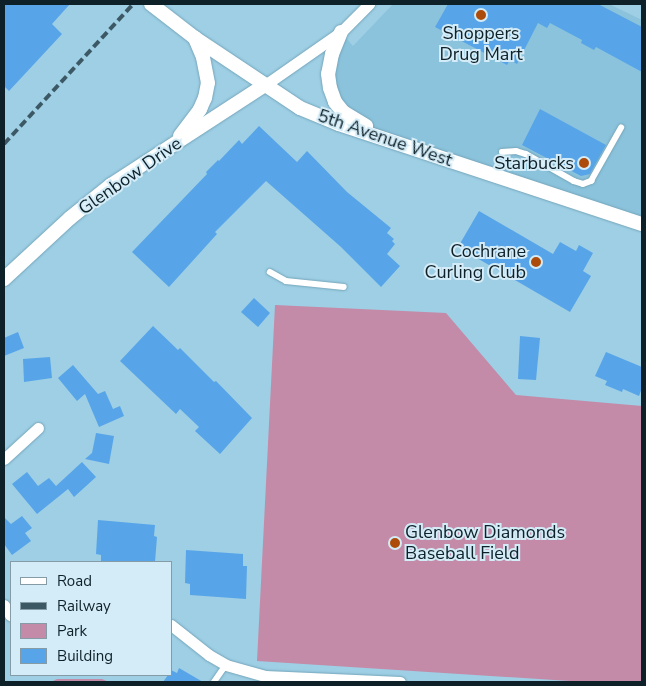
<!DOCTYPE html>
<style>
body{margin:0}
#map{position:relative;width:646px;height:686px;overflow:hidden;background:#9ecfe5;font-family:"Nunito Sans",sans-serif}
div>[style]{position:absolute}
.built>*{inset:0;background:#8bc3dc}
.green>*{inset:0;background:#c38ba8}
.building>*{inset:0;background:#57a5e8}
.roads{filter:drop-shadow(0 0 1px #75a5ba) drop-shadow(0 0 1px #75a5ba)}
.service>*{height:5.5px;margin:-2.75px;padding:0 2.75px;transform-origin:2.75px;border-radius:2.75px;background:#fff}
.minor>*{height:11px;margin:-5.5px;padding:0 5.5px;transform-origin:5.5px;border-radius:5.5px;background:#fff}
.tertiary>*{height:14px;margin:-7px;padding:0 7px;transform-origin:7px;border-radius:7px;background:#fff}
.rail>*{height:4px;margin-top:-2px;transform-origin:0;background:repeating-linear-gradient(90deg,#3b5864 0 8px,transparent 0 12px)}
.dots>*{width:14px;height:14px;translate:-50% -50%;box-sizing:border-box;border:2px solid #d4ecf7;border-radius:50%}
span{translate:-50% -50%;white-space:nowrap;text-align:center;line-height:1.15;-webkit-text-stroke:4px #d4ecf7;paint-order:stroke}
.poi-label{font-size:18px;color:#0e2129}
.right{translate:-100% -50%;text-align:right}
.left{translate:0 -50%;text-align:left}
.street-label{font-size:18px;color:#0e2129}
.frame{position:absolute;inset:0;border:5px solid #0e2129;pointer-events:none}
.legend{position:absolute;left:10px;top:561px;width:162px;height:115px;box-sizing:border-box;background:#d4ecf7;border:1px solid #859ba5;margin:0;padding:6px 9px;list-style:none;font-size:15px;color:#0e2129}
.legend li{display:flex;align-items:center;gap:10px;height:25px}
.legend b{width:25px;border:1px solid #859ba5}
</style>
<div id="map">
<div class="built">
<div style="clip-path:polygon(393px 4px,609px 4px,642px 20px,642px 224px,393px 141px,356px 121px,335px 102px,332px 54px,341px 32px,353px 46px)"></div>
</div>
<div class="green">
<div style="clip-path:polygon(275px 305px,446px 313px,516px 395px,642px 406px,642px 682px,585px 682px,257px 661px)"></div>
<div style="clip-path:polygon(57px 679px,102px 679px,109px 682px,51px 682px)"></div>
</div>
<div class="building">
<div style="clip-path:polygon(4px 4px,70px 4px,52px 24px,62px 34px,9px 91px,4px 86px)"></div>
<div style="clip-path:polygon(448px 4px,598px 4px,642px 27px,642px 72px,596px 47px,594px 50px,581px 43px,582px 40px,550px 23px,547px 28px,538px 23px,517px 64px,510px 60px,507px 65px,435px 27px)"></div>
<div style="clip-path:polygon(540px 109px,606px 145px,590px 174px,581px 176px,522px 145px)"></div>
<div style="clip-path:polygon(259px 126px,297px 162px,307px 151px,347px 192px,391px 228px,387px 233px,394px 239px,392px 241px,395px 244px,387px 254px,400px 266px,381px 287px,341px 247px,266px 181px,215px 232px,217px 234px,169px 287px,132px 252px,207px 174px,206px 172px,218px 160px,219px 161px,239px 140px,242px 144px)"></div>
<div style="clip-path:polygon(479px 211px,553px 254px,560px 242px,576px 251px,579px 245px,593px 253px,583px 271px,591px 276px,570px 312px,458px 247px)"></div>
<div style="clip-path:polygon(254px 298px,270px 313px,258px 327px,241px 312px)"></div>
<div style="clip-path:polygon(153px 326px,178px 350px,180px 348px,214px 382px,216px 381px,252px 418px,220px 454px,195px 431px,199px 427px,180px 409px,176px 414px,120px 361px)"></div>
<div style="clip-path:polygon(18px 332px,24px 348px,4px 356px,4px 338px)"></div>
<div style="clip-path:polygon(520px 336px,540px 338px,536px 380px,518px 379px)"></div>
<div style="clip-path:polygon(606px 352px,642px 367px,642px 388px,639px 396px,623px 389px,622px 392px,605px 385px,607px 381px,595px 376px)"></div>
<div style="clip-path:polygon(50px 357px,52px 378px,24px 382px,23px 359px)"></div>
<div style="clip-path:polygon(73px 365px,98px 394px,105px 391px,113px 409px,120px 406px,124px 416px,99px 427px,85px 394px,77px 401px,58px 378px)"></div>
<div style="clip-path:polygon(96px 433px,114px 436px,109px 464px,85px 459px,92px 453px)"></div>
<div style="clip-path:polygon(82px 462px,96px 477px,74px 497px,68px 489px,37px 514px,12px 484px,27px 472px,38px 486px,49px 478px,56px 486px)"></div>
<div style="clip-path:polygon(22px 516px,32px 528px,25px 533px,31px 541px,12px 555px,4px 544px,4px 517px,11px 524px)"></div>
<div style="clip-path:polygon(98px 520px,155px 525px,154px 536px,157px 537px,155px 562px,101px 562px,101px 555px,96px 554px)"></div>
<div style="clip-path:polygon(186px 550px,243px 554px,243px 566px,247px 566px,246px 599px,190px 595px,190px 584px,185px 583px)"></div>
<div style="clip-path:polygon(179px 668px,203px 682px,163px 682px,168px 675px,171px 675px,171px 670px,177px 673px)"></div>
</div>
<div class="roads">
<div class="service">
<div style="left:502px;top:152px;width:14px;rotate:-4deg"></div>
<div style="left:516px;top:151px;width:10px;rotate:17deg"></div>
<div style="left:526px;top:154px;width:55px;rotate:29.4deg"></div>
<div style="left:574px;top:181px;width:9px;rotate:18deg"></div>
<div style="left:583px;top:184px;width:9px;rotate:-21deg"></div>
<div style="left:591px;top:181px;width:61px;rotate:-60.5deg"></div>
<div style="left:270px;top:272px;width:18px;rotate:29deg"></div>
<div style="left:286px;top:281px;width:58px;rotate:5.9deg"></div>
<div style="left:214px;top:682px;width:21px;rotate:-55deg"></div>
</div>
<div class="minor">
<div style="left:265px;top:85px;width:93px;rotate:-34.9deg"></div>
<div style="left:341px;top:32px;width:40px;rotate:-45deg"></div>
<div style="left:4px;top:459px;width:46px;rotate:-42.4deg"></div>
<div style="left:4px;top:605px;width:12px;rotate:59deg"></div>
<div style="left:171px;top:625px;width:48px;rotate:38.3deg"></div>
<div style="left:209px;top:655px;width:20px;rotate:30deg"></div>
<div style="left:226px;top:665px;width:41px;rotate:15.8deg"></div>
<div style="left:265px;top:676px;width:135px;rotate:2.5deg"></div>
</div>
<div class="tertiary">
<div style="left:151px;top:4px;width:56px;rotate:37.7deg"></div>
<div style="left:195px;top:38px;width:126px;rotate:33.7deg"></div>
<div style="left:300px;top:108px;width:42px;rotate:22.3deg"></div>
<div style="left:339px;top:124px;width:319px;rotate:18.3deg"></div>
<div style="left:341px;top:32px;width:24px;rotate:112deg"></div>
<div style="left:332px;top:54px;width:20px;rotate:101deg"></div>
<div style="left:328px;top:74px;width:14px;rotate:82deg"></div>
<div style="left:330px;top:88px;width:15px;rotate:70deg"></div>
<div style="left:335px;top:102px;width:13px;rotate:51deg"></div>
<div style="left:343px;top:112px;width:27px;rotate:31deg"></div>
<div style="left:180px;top:136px;width:34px;rotate:-53deg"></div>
<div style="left:200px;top:109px;width:12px;rotate:-66deg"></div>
<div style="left:205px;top:98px;width:15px;rotate:-79deg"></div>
<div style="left:208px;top:83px;width:26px;rotate:-101deg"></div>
<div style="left:203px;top:57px;width:21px;rotate:-113deg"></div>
<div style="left:4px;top:279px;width:90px;rotate:-42.7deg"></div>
<div style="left:70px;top:218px;width:53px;rotate:-38.8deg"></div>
<div style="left:111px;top:185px;width:184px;rotate:-33deg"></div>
</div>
</div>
<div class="rail">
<div style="left:4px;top:144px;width:190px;rotate:-47.3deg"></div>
</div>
<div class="dots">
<div style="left:481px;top:15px;background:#ad4c0a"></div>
<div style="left:584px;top:163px;background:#ad4c0a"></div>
<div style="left:536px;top:262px;background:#ad4c0a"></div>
<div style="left:395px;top:543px;background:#ad4c0a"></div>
</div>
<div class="poi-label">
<span style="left:481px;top:44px">Shoppers<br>Drug Mart</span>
<span class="right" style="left:574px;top:163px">Starbucks</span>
<span class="right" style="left:526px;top:262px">Cochrane<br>Curling Club</span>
<span class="left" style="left:405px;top:543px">Glenbow Diamonds<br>Baseball Field</span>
</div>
<div class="street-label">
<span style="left:385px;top:138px;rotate:19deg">5th Avenue West</span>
<span style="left:130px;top:176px;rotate:-35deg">Glenbow Drive</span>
</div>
<div class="frame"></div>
<ul class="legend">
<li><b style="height:6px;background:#fff"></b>Road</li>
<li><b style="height:6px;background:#3b5864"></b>Railway</li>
<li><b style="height:14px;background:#c38ba8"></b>Park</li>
<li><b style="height:14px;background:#57a5e8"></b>Building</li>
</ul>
</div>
